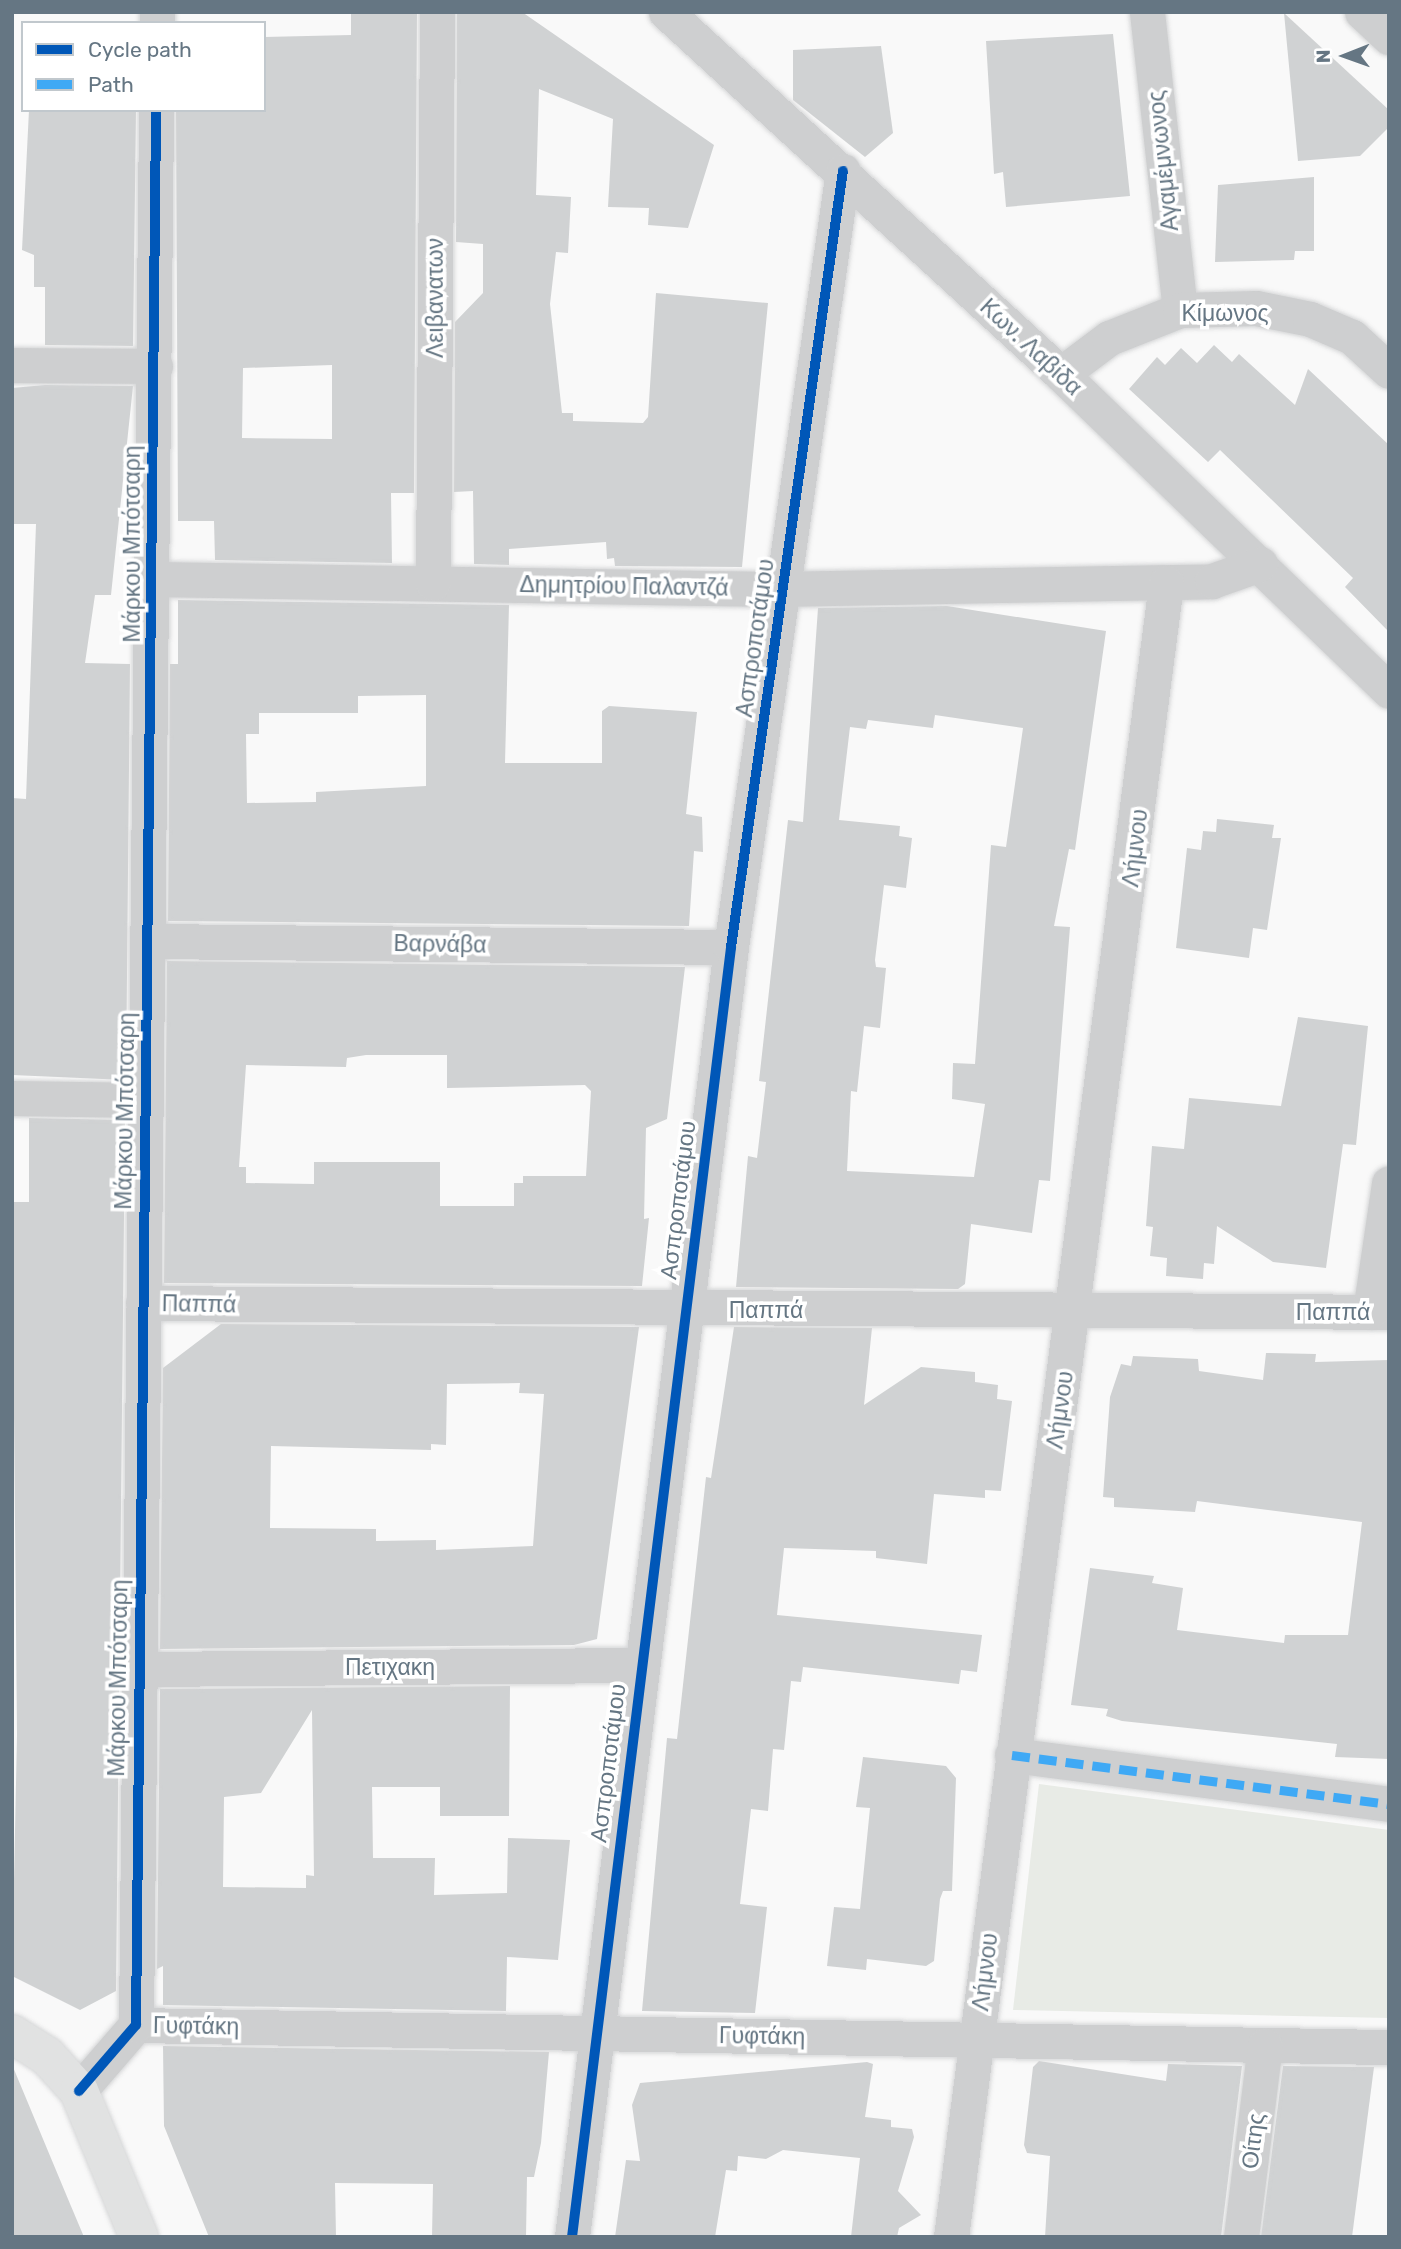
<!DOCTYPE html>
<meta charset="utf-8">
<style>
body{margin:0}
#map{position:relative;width:1401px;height:2249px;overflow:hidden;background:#f9f9f9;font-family:Rubik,sans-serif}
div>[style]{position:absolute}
.green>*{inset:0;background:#e8ebe6}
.building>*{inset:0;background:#d0d2d3}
.roads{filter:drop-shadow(0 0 2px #d5d6d7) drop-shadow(0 0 2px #d5d6d7)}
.street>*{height:35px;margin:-17.5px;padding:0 17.5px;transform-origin:17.5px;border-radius:17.5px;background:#cecfd0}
.secondary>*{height:38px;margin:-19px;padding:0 19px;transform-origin:19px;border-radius:19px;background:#e1e2e2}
.quiet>*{height:9px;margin-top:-4.5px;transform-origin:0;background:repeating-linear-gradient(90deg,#3fa9f5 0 18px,transparent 0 27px)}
.cycleway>*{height:10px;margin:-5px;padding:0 5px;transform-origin:5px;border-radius:5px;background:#0057b8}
span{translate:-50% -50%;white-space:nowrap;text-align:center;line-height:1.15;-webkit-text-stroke:7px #fff;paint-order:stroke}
.street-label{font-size:23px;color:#657683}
.frame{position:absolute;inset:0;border:14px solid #657683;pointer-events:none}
.legend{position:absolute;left:21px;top:21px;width:245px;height:91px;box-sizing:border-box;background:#fff;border:2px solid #c1c8cd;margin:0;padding:9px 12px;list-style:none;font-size:21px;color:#657683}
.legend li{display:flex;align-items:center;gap:14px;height:35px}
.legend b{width:35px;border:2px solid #c1c8cd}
.north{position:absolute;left:1310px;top:21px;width:70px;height:70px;-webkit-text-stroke:5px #fff;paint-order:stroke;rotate:269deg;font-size:19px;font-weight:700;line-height:28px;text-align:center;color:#657683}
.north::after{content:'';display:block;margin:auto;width:24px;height:32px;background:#657683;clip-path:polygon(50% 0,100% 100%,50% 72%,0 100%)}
</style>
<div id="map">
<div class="green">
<div style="clip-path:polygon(1039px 1784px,1389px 1830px,1389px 2018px,1013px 2010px)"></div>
</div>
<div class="building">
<div style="clip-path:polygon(evenodd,351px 12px,417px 12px,414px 493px,391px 493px,392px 563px,215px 560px,214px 521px,178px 521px,176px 110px,264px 110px,264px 37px,351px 35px,351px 12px,332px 365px,332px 439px,242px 438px,243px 368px,332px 365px)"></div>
<div style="clip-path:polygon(457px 12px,522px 12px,714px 145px,688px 228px,648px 225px,649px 208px,608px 207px,613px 119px,539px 89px,536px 195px,571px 197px,568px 253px,556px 252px,550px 304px,562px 413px,573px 413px,573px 421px,643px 423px,648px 417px,656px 293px,768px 303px,742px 567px,615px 566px,614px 558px,607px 559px,606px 542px,509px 549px,509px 565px,474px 564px,473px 491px,454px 492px,455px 322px,483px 293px,483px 244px,456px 242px)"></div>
<div style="clip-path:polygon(1284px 13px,1389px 110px,1389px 127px,1360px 156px,1298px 161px)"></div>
<div style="clip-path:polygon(1113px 34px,1130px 196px,1006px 207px,1003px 172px,994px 174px,986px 41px)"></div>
<div style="clip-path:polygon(881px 46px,893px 133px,865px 157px,793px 100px,793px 50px)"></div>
<div style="clip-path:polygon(29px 110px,136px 110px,133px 346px,45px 345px,45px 287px,34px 287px,34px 255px,22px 250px)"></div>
<div style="clip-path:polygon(1314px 177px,1314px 251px,1295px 251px,1294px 260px,1215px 262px,1218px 185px)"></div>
<div style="clip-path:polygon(1214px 345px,1232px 362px,1239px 354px,1295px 405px,1308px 369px,1389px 445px,1389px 632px,1345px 587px,1353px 578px,1220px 450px,1208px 462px,1129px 389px,1157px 357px,1165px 365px,1181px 348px,1197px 363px)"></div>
<div style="clip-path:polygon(45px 385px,133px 386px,111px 595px,95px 595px,85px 663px,130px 664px,126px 1080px,12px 1075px,12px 798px,26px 799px,36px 524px,12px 524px,12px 388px)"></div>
<div style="clip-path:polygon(evenodd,178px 600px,509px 605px,505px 763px,602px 763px,602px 711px,609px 706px,697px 712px,686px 814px,702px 817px,703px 852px,694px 851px,689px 926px,168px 921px,170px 664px,178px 664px,178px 600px,426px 695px,426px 786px,316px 792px,316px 802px,247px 803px,246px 734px,259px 734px,259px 713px,358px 713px,358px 696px,426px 695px)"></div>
<div style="clip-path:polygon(evenodd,947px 606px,1106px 631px,1075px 850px,1069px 849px,1054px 926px,1070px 927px,1050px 1181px,1039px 1180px,1032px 1233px,971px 1224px,965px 1284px,958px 1289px,736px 1287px,748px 1156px,757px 1158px,766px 1082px,759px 1081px,788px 820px,803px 822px,818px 608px,947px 606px,935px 715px,1023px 728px,1006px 847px,991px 845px,975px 1064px,953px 1063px,952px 1099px,985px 1104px,974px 1177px,847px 1171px,851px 1091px,857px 1092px,864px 1026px,880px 1028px,886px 968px,876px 967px,875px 960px,884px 885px,906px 888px,912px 838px,899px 836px,900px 826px,839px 820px,850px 727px,866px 729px,868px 720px,933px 728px,935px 715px)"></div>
<div style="clip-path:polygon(1217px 819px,1274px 825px,1272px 838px,1281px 838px,1267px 930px,1253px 928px,1249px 958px,1176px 948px,1187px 848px,1201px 850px,1203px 831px,1216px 832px)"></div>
<div style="clip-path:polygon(evenodd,167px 961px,685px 967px,667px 1119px,646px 1128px,644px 1219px,649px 1218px,642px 1286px,164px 1283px,167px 961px,366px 1055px,447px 1055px,447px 1088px,585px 1085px,591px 1091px,586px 1176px,523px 1176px,523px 1183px,514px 1183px,514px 1206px,440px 1206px,440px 1162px,314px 1162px,314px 1184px,246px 1183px,246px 1167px,239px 1167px,246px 1065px,346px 1067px,347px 1058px,366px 1055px)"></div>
<div style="clip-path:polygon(1298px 1017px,1368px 1026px,1356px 1145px,1343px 1144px,1326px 1268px,1273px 1262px,1217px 1226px,1214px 1264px,1204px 1263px,1203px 1279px,1166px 1276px,1167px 1258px,1150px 1256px,1153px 1227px,1146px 1226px,1152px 1146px,1184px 1149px,1189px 1098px,1281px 1106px)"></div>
<div style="clip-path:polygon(29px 1118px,125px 1120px,116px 1991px,80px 2010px,12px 1976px,17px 1735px,12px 1202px,29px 1202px)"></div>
<div style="clip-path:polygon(evenodd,221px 1324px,639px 1327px,597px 1639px,574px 1645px,160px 1649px,163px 1368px,221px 1324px,520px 1383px,519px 1393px,544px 1394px,533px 1546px,436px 1550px,436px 1540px,376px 1541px,376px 1529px,270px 1528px,271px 1446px,431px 1450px,431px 1444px,446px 1445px,447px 1384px,520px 1383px)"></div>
<div style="clip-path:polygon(734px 1327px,872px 1328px,864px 1405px,921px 1367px,975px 1372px,975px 1382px,998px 1385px,997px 1399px,1012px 1401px,1001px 1491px,985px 1490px,985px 1498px,934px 1494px,927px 1564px,876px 1558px,876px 1551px,784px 1548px,777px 1615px,982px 1635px,977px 1672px,961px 1670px,959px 1684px,803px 1667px,801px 1682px,791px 1681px,784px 1750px,773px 1749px,768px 1811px,751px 1809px,740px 1904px,767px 1907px,755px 2013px,642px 2011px,667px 1738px,677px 1739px,706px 1477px,711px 1478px)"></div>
<div style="clip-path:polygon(1266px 1353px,1316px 1354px,1315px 1362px,1389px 1360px,1389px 1759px,1335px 1757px,1337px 1744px,1122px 1721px,1106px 1716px,1108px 1709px,1071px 1705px,1090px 1568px,1154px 1576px,1152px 1583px,1183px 1588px,1177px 1630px,1284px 1643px,1285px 1635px,1348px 1635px,1362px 1522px,1197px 1501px,1195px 1512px,1114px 1507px,1114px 1498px,1103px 1497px,1110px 1397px,1121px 1364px,1131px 1366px,1133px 1356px,1198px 1359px,1199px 1371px,1263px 1380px)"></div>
<div style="clip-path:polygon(evenodd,510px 1686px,509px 1816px,440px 1816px,440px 1787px,372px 1787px,373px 1858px,435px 1858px,434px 1895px,507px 1893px,508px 1838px,570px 1840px,558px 1960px,507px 1957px,506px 2011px,163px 2005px,163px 1966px,157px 1969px,160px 1689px,510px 1686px,312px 1710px,314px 1876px,306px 1875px,306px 1888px,223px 1887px,224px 1797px,261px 1793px,312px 1710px)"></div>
<div style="clip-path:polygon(863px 1757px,946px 1766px,956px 1778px,952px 1891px,943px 1891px,940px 1899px,934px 1961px,926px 1966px,867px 1959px,866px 1970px,827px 1966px,834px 1907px,860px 1909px,870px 1808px,856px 1807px)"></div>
<div style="clip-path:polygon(163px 2046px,549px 2052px,541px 2143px,534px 2177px,527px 2177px,526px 2237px,432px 2237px,433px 2184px,335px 2183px,336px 2237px,209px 2237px,164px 2126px)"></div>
<div style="clip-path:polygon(1039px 2061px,1166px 2081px,1168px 2064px,1242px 2066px,1221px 2237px,1045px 2237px,1050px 2156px,1027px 2153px,1024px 2145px,1033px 2067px)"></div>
<div style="clip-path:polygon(867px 2062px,873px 2064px,865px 2117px,891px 2120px,891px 2127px,912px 2129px,914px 2137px,898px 2191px,921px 2215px,899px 2228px,897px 2237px,851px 2237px,860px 2158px,783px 2150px,766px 2159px,738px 2156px,737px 2171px,726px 2170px,715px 2237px,615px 2237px,626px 2160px,640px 2161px,632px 2105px,640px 2083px)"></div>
<div style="clip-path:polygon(1283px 2066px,1374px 2067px,1352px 2237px,1261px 2237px)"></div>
<div style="clip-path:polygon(13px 2067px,68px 2199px,84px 2237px,12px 2237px)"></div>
</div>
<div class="roads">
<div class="street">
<div style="left:666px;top:12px;width:536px;rotate:42.5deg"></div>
<div style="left:1061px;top:374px;width:456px;rotate:44deg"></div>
<div style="left:1147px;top:12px;width:300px;rotate:83.7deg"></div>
<div style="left:1362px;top:12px;width:37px;rotate:43deg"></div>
<div style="left:157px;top:23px;width:11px;rotate:-90deg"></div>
<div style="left:12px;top:365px;width:143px;rotate:0.4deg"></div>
<div style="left:1061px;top:374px;width:60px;rotate:-36.9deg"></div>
<div style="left:1109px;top:338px;width:76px;rotate:-21.5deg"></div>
<div style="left:1180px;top:310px;width:76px;rotate:-1.5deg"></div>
<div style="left:1256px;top:308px;width:55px;rotate:11.5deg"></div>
<div style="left:1310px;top:319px;width:46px;rotate:23.2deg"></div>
<div style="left:1352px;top:337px;width:50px;rotate:42.6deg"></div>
<div style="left:153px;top:579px;width:622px;rotate:0.92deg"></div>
<div style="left:775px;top:589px;width:437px;rotate:-1deg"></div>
<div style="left:1212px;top:581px;width:51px;rotate:-19.5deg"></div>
<div style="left:433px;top:583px;width:571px;rotate:-89.6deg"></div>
<div style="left:149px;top:941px;width:582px;rotate:0.59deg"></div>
<div style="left:12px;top:1098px;width:133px;rotate:0.9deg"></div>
<div style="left:143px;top:1303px;width:1246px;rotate:0.41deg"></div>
<div style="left:1370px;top:1312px;width:130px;rotate:-81.6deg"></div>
<div style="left:139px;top:1669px;width:502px;rotate:-0.46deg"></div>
<div style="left:1012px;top:1755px;width:380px;rotate:7.4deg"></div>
<div style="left:136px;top:2025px;width:1253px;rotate:1.01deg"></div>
<div style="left:79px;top:2091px;width:87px;rotate:-49.2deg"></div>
<div style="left:136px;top:2025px;width:1915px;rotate:-89.4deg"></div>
<div style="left:572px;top:2237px;width:1300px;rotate:-82.97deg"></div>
<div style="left:731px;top:947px;width:784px;rotate:-81.79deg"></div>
<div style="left:951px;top:2237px;width:1668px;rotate:-82.59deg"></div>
<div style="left:1241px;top:2237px;width:193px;rotate:-82.9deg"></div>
</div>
<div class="secondary">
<div style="left:12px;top:2034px;width:41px;rotate:32.2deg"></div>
<div style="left:47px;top:2056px;width:47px;rotate:47.6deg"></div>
<div style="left:79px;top:2091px;width:158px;rotate:67.7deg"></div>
</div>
</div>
<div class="quiet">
<div style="left:1012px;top:1755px;width:380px;rotate:7.4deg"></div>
</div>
<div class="cycleway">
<div style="left:79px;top:2091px;width:87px;rotate:-49.2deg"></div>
<div style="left:136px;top:2025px;width:1915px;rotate:-89.4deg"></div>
<div style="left:572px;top:2237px;width:1300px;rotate:-82.97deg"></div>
<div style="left:731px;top:947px;width:784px;rotate:-81.79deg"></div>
</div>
<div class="street-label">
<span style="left:1163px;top:161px;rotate:-96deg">Αγαμέμνωνος</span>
<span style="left:435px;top:298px;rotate:-90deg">Λειβανατων</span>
<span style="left:1225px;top:313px">Κίμωνος</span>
<span style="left:1031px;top:347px;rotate:43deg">Κων. Λαβίδα</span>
<span style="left:132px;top:544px;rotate:-90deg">Μάρκου Μπότσαρη</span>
<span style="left:624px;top:586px;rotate:1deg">Δημητρίου Παλαντζά</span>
<span style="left:755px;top:638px;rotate:-82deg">Ασπροποτάμου</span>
<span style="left:1135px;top:848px;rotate:-83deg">Λήμνου</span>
<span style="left:440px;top:944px;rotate:1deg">Βαρνάβα</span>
<span style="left:125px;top:1111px;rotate:-89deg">Μάρκου Μπότσαρη</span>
<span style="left:678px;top:1200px;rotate:-83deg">Ασπροποτάμου</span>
<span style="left:199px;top:1304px;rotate:1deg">Παππά</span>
<span style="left:766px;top:1310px">Παππά</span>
<span style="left:1333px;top:1312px">Παππά</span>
<span style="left:1060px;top:1410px;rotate:-82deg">Λήμνου</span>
<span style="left:390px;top:1667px">Πετιχακη</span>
<span style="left:118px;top:1678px;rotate:-89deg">Μάρκου Μπότσαρη</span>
<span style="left:608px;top:1763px;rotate:-83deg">Ασπροποτάμου</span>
<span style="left:985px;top:1972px;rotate:-83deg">Λήμνου</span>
<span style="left:196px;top:2026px;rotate:1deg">Γυφτάκη</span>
<span style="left:762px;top:2036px;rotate:1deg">Γυφτάκη</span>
<span style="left:1253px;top:2141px;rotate:-83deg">Οίτης</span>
</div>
<div class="frame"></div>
<ul class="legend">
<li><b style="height:9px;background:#0057b8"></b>Cycle path</li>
<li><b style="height:9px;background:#3fa9f5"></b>Path</li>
</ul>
<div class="north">N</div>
</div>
